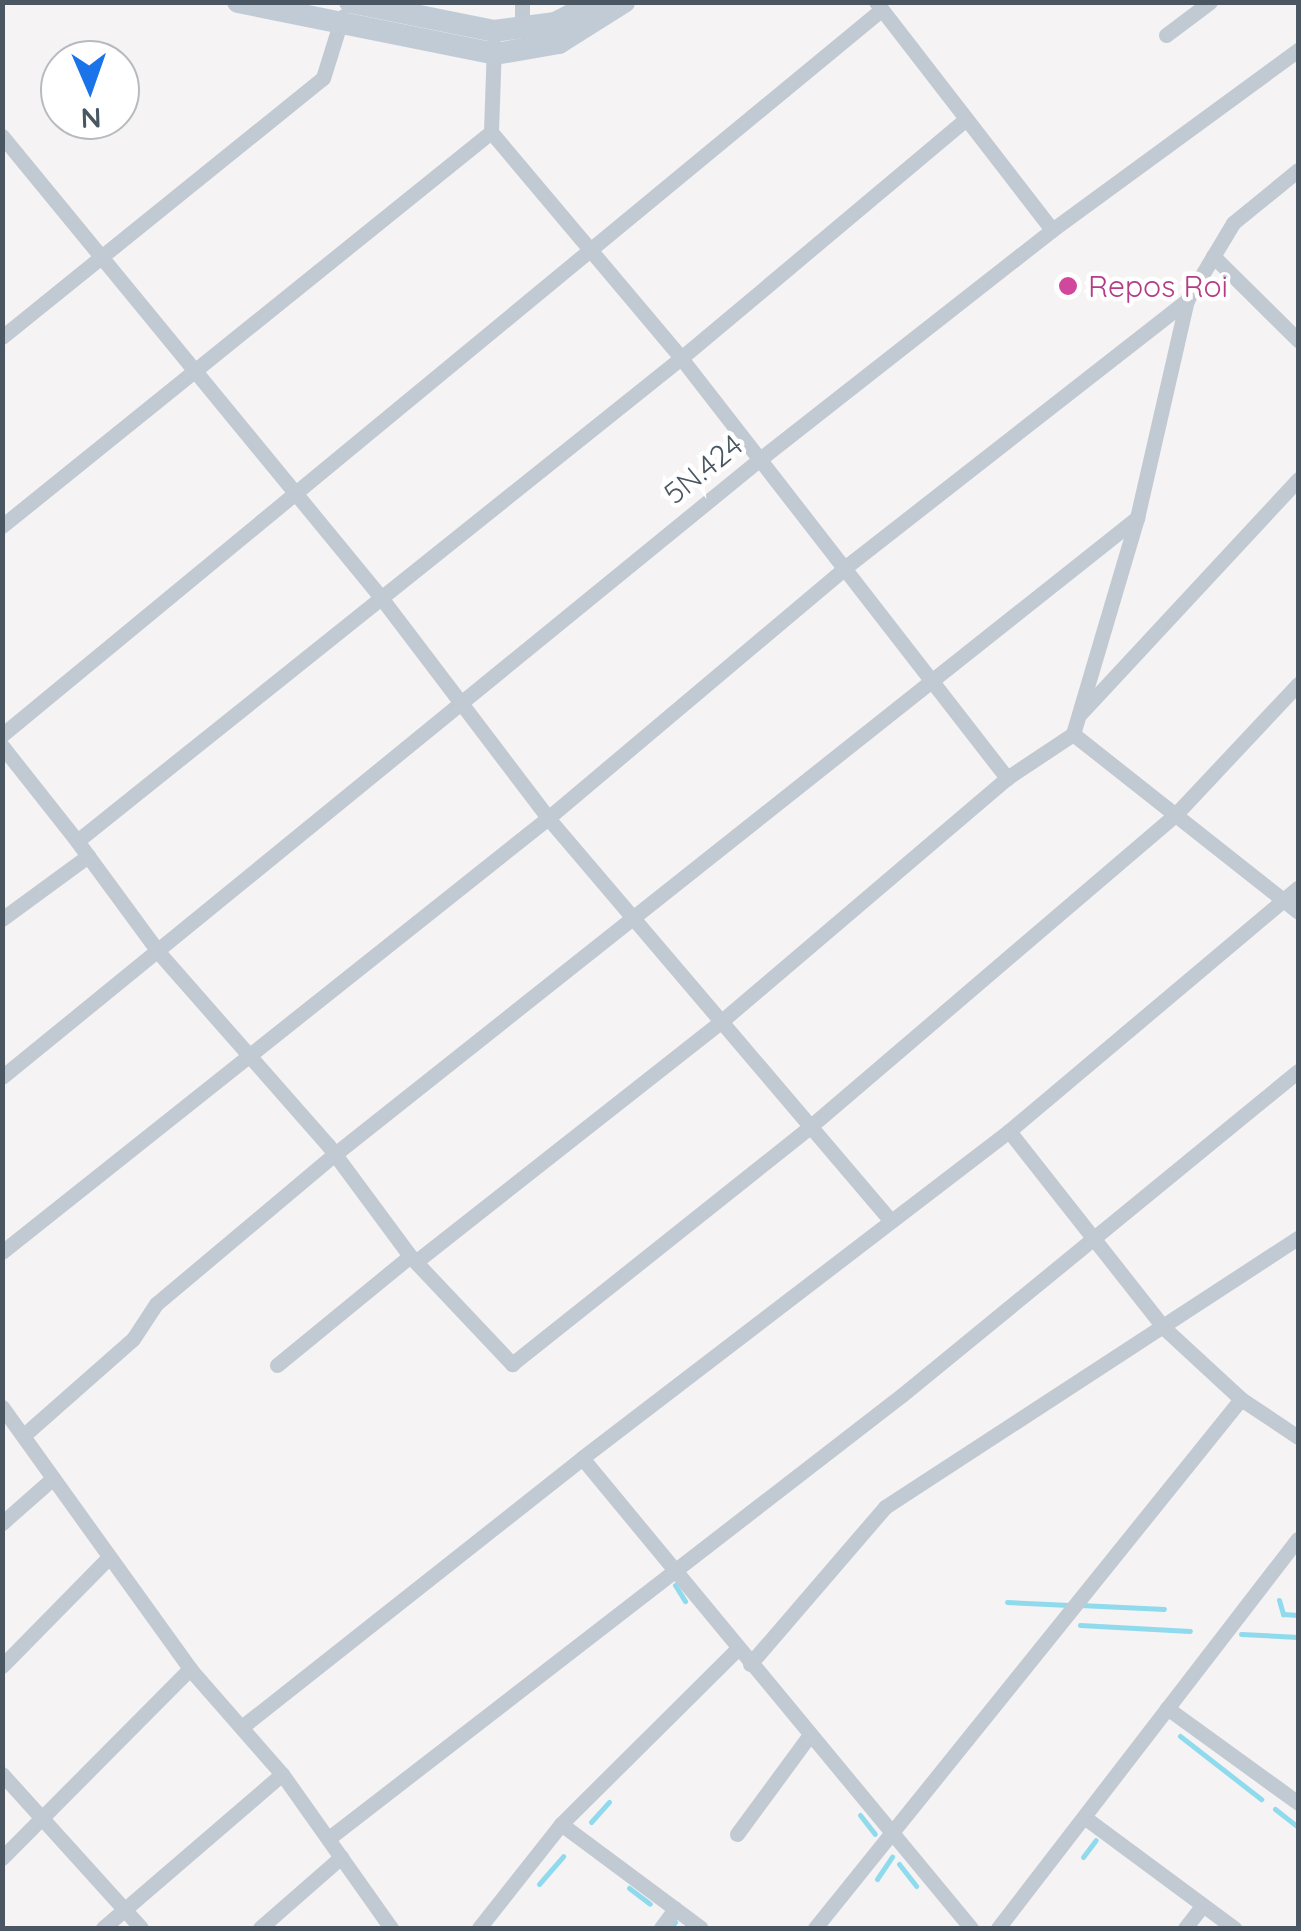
<!DOCTYPE html>
<style>
body{margin:0}
#map{position:relative;width:1301px;height:1931px;overflow:hidden;background:#f5f3f3;font-family:Quicksand,sans-serif}
div>[style]{position:absolute}
.stream>*{height:5px;margin:-2.5px;padding:0 2.5px;transform-origin:2.5px;border-radius:2.5px;background:#90daee}
.street>*{height:15px;margin:-7.5px;padding:0 7.5px;transform-origin:7.5px;border-radius:7.5px;background:#c1cad2}
.secondary>*{height:22px;margin:-11px;padding:0 11px;transform-origin:11px;border-radius:11px;background:#c1cbd6}
.dots>*{width:28px;height:28px;translate:-50% -50%;box-sizing:border-box;border:5px solid #fff;border-radius:50%}
span{translate:-50% -50%;white-space:nowrap;text-align:center;line-height:1.15;-webkit-text-stroke:9px #fff;paint-order:stroke}
.hotel-label{font-size:30px;color:#b23c85}
.left{translate:0 -50%;text-align:left}
.street-label{font-size:30px;color:#4a5661}
.frame{position:absolute;inset:0;border:5px solid #4a5661;pointer-events:none}
.north{position:absolute;left:40px;top:40px;width:100px;height:100px;box-sizing:border-box;background:#fff;border:2px solid #b7bbc0;border-radius:50%;rotate:178deg;font-size:28px;font-weight:700;line-height:40px;text-align:center;color:#4a5661}
.north::after{content:'';display:block;margin:auto;width:35px;height:45px;background:#1a73e8;clip-path:polygon(50% 0,100% 100%,50% 72%,0 100%)}
</style>
<div id="map">
<div class="stream">
<div style="left:675px;top:1585px;width:19px;rotate:58deg"></div>
<div style="left:1279px;top:1600px;width:15px;rotate:74deg"></div>
<div style="left:1283px;top:1614px;width:15px;rotate:4deg"></div>
<div style="left:1007px;top:1602px;width:62px;rotate:2.8deg"></div>
<div style="left:1080px;top:1605px;width:84px;rotate:2.7deg"></div>
<div style="left:1080px;top:1625px;width:110px;rotate:3.1deg"></div>
<div style="left:1241px;top:1634px;width:57px;rotate:3deg"></div>
<div style="left:1180px;top:1736px;width:103px;rotate:37.9deg"></div>
<div style="left:1275px;top:1809px;width:29px;rotate:38deg"></div>
<div style="left:860px;top:1815px;width:24px;rotate:52deg"></div>
<div style="left:591px;top:1822px;width:27px;rotate:-48deg"></div>
<div style="left:1083px;top:1857px;width:21px;rotate:-53deg"></div>
<div style="left:899px;top:1864px;width:28px;rotate:52deg"></div>
<div style="left:877px;top:1879px;width:27px;rotate:-56deg"></div>
<div style="left:539px;top:1884px;width:37px;rotate:-49deg"></div>
<div style="left:629px;top:1888px;width:26px;rotate:37deg"></div>
<div style="left:670px;top:1928px;width:8px;rotate:-50deg"></div>
</div>
<div class="street">
<div style="left:522px;top:2px;width:28px;rotate:90deg"></div>
<div style="left:876px;top:2px;width:288px;rotate:52.3deg"></div>
<div style="left:1166px;top:35px;width:55px;rotate:-36.9deg"></div>
<div style="left:494px;top:45px;width:87px;rotate:92deg"></div>
<div style="left:491px;top:132px;width:295px;rotate:49.9deg"></div>
<div style="left:681px;top:358px;width:532px;rotate:52.18deg"></div>
<div style="left:966px;top:119px;width:372px;rotate:140deg"></div>
<div style="left:681px;top:358px;width:773px;rotate:141.35deg"></div>
<div style="left:77px;top:841px;width:140px;rotate:53.7deg"></div>
<div style="left:160px;top:954px;width:254px;rotate:48.7deg"></div>
<div style="left:328px;top:1145px;width:138px;rotate:53.5deg"></div>
<div style="left:410px;top:1256px;width:149px;rotate:46.6deg"></div>
<div style="left:512px;top:1364px;width:384px;rotate:-38.5deg"></div>
<div style="left:812px;top:1125px;width:477px;rotate:-40.5deg"></div>
<div style="left:1175px;top:815px;width:180px;rotate:-46.8deg"></div>
<div style="left:2px;top:136px;width:594px;rotate:50.6deg"></div>
<div style="left:379px;top:595px;width:280px;rotate:52.8deg"></div>
<div style="left:548px;top:818px;width:529px;rotate:49.6deg"></div>
<div style="left:1213px;top:256px;width:120px;rotate:44.7deg"></div>
<div style="left:2px;top:337px;width:412px;rotate:-38.9deg"></div>
<div style="left:323px;top:78px;width:64px;rotate:-72.7deg"></div>
<div style="left:2px;top:526px;width:628px;rotate:-38.86deg"></div>
<div style="left:1080px;top:714px;width:321px;rotate:-47.1deg"></div>
<div style="left:1073px;top:734px;width:287px;rotate:38.3deg"></div>
<div style="left:2px;top:735px;width:1139px;rotate:-39.52deg"></div>
<div style="left:2px;top:746px;width:121px;rotate:51.7deg"></div>
<div style="left:2px;top:919px;width:107px;rotate:-36.2deg"></div>
<div style="left:2px;top:1077px;width:978px;rotate:-39.19deg"></div>
<div style="left:760px;top:459px;width:371px;rotate:-38.1deg"></div>
<div style="left:1052px;top:230px;width:305px;rotate:-36.2deg"></div>
<div style="left:1009px;top:1131px;width:249px;rotate:51.8deg"></div>
<div style="left:1163px;top:1327px;width:106px;rotate:42.7deg"></div>
<div style="left:1241px;top:1399px;width:69px;rotate:33.7deg"></div>
<div style="left:2px;top:1252px;width:697px;rotate:-38.48deg"></div>
<div style="left:548px;top:818px;width:391px;rotate:-40.1deg"></div>
<div style="left:847px;top:566px;width:432px;rotate:-38deg"></div>
<div style="left:418px;top:1260px;width:390px;rotate:-38.2deg"></div>
<div style="left:724px;top:1019px;width:372px;rotate:-40.4deg"></div>
<div style="left:1007px;top:778px;width:79px;rotate:-33.7deg"></div>
<div style="left:1073px;top:734px;width:225px;rotate:-73.5deg"></div>
<div style="left:1137px;top:518px;width:224px;rotate:-77.1deg"></div>
<div style="left:1187px;top:300px;width:90px;rotate:-59.1deg"></div>
<div style="left:1233px;top:223px;width:84px;rotate:-39.2deg"></div>
<div style="left:277px;top:1365px;width:172px;rotate:-39.3deg"></div>
<div style="left:2px;top:1407px;width:322px;rotate:54.3deg"></div>
<div style="left:24px;top:1435px;width:145px;rotate:-41.4deg"></div>
<div style="left:133px;top:1339px;width:42px;rotate:-56.7deg"></div>
<div style="left:156px;top:1304px;width:234px;rotate:-40deg"></div>
<div style="left:335px;top:1154px;width:1024px;rotate:-38.42deg"></div>
<div style="left:2px;top:1523px;width:68px;rotate:-41.4deg"></div>
<div style="left:750px;top:1664px;width:207px;rotate:-49.3deg"></div>
<div style="left:885px;top:1507px;width:493px;rotate:-33.1deg"></div>
<div style="left:2px;top:1666px;width:153px;rotate:-45.5deg"></div>
<div style="left:1167px;top:1708px;width:162px;rotate:35.9deg"></div>
<div style="left:243px;top:1726px;width:432px;rotate:-38.3deg"></div>
<div style="left:2px;top:1774px;width:207px;rotate:47.9deg"></div>
<div style="left:1084px;top:1817px;width:187px;rotate:36.5deg"></div>
<div style="left:561px;top:1824px;width:174px;rotate:36.6deg"></div>
<div style="left:737px;top:1834px;width:122px;rotate:-53.7deg"></div>
<div style="left:329px;top:1838px;width:724px;rotate:-37.71deg"></div>
<div style="left:902px;top:1395px;width:512px;rotate:-39.29deg"></div>
<div style="left:2px;top:1858px;width:267px;rotate:-45.2deg"></div>
<div style="left:190px;top:1669px;width:140px;rotate:48.8deg"></div>
<div style="left:282px;top:1774px;width:189px;rotate:54.7deg"></div>
<div style="left:103px;top:1928px;width:236px;rotate:-40.7deg"></div>
<div style="left:260px;top:1928px;width:108px;rotate:-41.2deg"></div>
<div style="left:479px;top:1928px;width:132px;rotate:-51.7deg"></div>
<div style="left:561px;top:1824px;width:250px;rotate:-44.8deg"></div>
<div style="left:661px;top:1928px;width:24px;rotate:-54deg"></div>
<div style="left:815px;top:1928px;width:679px;rotate:-51.16deg"></div>
<div style="left:971px;top:1928px;width:610px;rotate:-129.61deg"></div>
<div style="left:582px;top:1458px;width:538px;rotate:-37.45deg"></div>
<div style="left:1009px;top:1131px;width:378px;rotate:-40.1deg"></div>
<div style="left:998px;top:1928px;width:491px;rotate:-52.4deg"></div>
<div style="left:1185px;top:1928px;width:28px;rotate:-52deg"></div>
</div>
<div class="secondary">
<div style="left:238px;top:2px;width:262px;rotate:11.4deg"></div>
<div style="left:495px;top:54px;width:65px;rotate:-9.8deg"></div>
<div style="left:559px;top:43px;width:77px;rotate:-32.2deg"></div>
<div style="left:350px;top:2px;width:147px;rotate:11.4deg"></div>
<div style="left:494px;top:31px;width:62px;rotate:-7.5deg"></div>
<div style="left:555px;top:23px;width:46px;rotate:-27.1deg"></div>
</div>
<div class="dots">
<div style="left:1068px;top:286px;background:#d1479c"></div>
</div>
<div class="hotel-label">
<span class="left" style="left:1088px;top:286px">Repos Roi</span>
</div>
<div class="street-label">
<span style="left:703px;top:469px;rotate:-39deg">5N.424</span>
</div>
<div class="frame"></div>
<div class="north">N</div>
</div>
